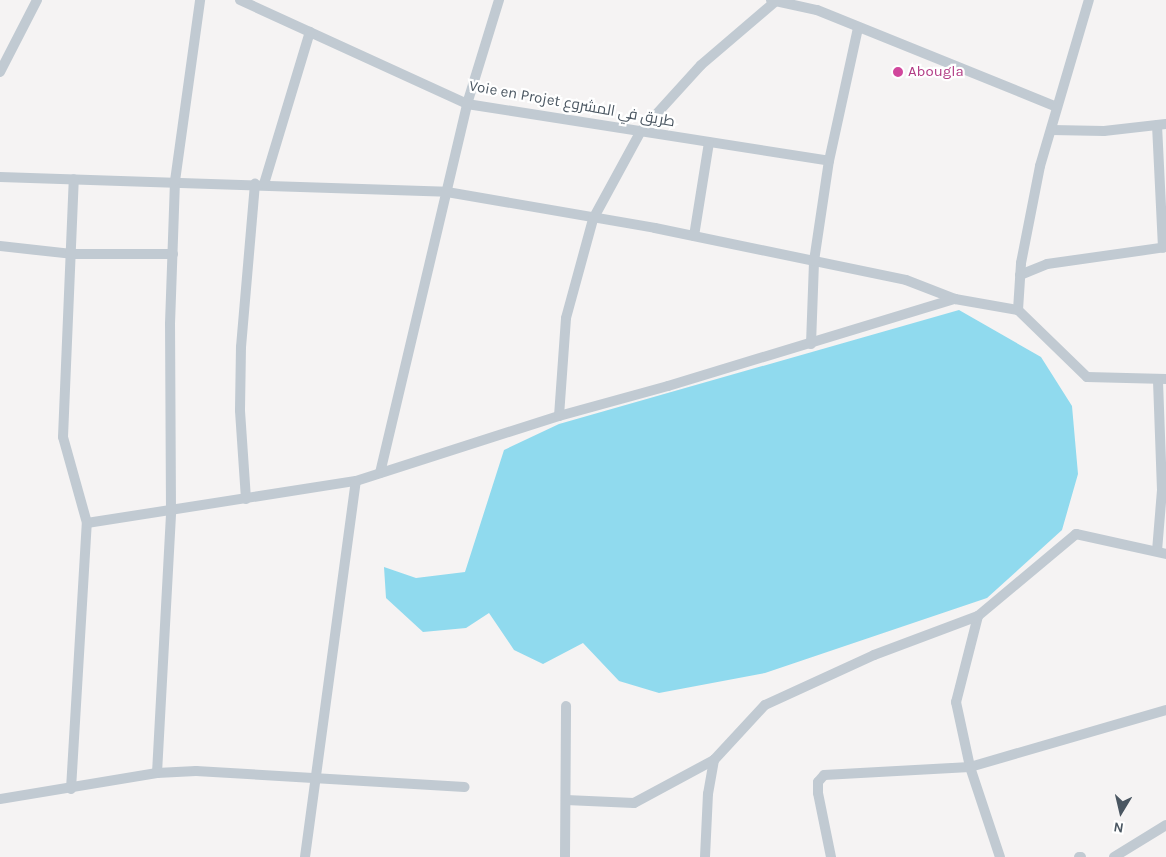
<!DOCTYPE html>
<meta charset="utf-8">
<style>
body{margin:0}
#map{position:relative;width:1166px;height:857px;overflow:hidden;background:#f5f3f3;font-family:Karla,Cairo,sans-serif}
div>[style]{position:absolute}
.water>*{inset:0;background:#90daee}
.street>*{height:10px;margin:-5px;padding:0 5px;transform-origin:5px;border-radius:5px;background:#c1cad2}
.dots>*{width:14px;height:14px;translate:-50% -50%;box-sizing:border-box;border:2px solid #fff;border-radius:50%}
span{translate:-50% -50%;white-space:nowrap;text-align:center;line-height:1.15;-webkit-text-stroke:4.5px #fff;paint-order:stroke}
.hotel-label{font-size:15px;color:#b23c85}
.left{translate:0 -50%;text-align:left}
.street-label{font-size:15px;color:#4a5661}
.north{position:absolute;left:1096px;top:787px;width:50px;height:50px;-webkit-text-stroke:4px #fff;paint-order:stroke;rotate:189deg;font-size:14px;font-weight:700;line-height:20px;text-align:center;color:#4a5661}
.north::after{content:'';display:block;margin:auto;width:18px;height:22px;background:#4a5661;clip-path:polygon(50% 0,100% 100%,50% 72%,0 100%)}
</style>
<div id="map">
<div class="water">
<div style="clip-path:polygon(959px 310px,1041px 357px,1072px 406px,1078px 474px,1062px 530px,987px 598px,765px 673px,659px 693px,619px 681px,583px 643px,543px 664px,514px 650px,489px 613px,466px 628px,423px 632px,386px 598px,384px 567px,416px 578px,465px 572px,504px 450px,559px 424px)"></div>
</div>
<div class="street">
<div style="left:240px;top:0;width:250px;rotate:24.6deg"></div>
<div style="left:467px;top:104px;width:366px;rotate:8.9deg"></div>
<div style="left:771px;top:0;width:47px;rotate:12.3deg"></div>
<div style="left:817px;top:10px;width:257px;rotate:22deg"></div>
<div style="left:0;top:72px;width:81px;rotate:-62.8deg"></div>
<div style="left:1157px;top:125px;width:123px;rotate:87.2deg"></div>
<div style="left:1052px;top:130px;width:52px;rotate:1.1deg"></div>
<div style="left:1104px;top:131px;width:62px;rotate:-6.4deg"></div>
<div style="left:0;top:177px;width:447px;rotate:1.9deg"></div>
<div style="left:447px;top:192px;width:211px;rotate:9.8deg"></div>
<div style="left:655px;top:228px;width:256px;rotate:11.7deg"></div>
<div style="left:906px;top:280px;width:53px;rotate:21.2deg"></div>
<div style="left:955px;top:299px;width:64px;rotate:9.9deg"></div>
<div style="left:1018px;top:310px;width:96px;rotate:44.2deg"></div>
<div style="left:1087px;top:377px;width:79px;rotate:1.5deg"></div>
<div style="left:264px;top:184px;width:159px;rotate:-73.2deg"></div>
<div style="left:694px;top:236px;width:95px;rotate:-80.9deg"></div>
<div style="left:0;top:246px;width:72px;rotate:6.3deg"></div>
<div style="left:72px;top:254px;width:101px"></div>
<div style="left:1020px;top:275px;width:29px;rotate:-22deg"></div>
<div style="left:1047px;top:264px;width:120px;rotate:-8.1deg"></div>
<div style="left:1018px;top:310px;width:47px;rotate:-86.3deg"></div>
<div style="left:1021px;top:263px;width:99px;rotate:-78.9deg"></div>
<div style="left:1040px;top:166px;width:173px;rotate:-73.6deg"></div>
<div style="left:811px;top:344px;width:83px;rotate:-87.9deg"></div>
<div style="left:814px;top:261px;width:101px;rotate:-81.5deg"></div>
<div style="left:829px;top:161px;width:136px;rotate:-77.7deg"></div>
<div style="left:559px;top:416px;width:98px;rotate:-85.9deg"></div>
<div style="left:566px;top:318px;width:103px;rotate:-74.7deg"></div>
<div style="left:593px;top:219px;width:100px;rotate:-61.4deg"></div>
<div style="left:641px;top:131px;width:89px;rotate:-47.7deg"></div>
<div style="left:701px;top:65px;width:99px;rotate:-40.5deg"></div>
<div style="left:380px;top:473px;width:379px;rotate:-76.7deg"></div>
<div style="left:467px;top:104px;width:109px;rotate:-72.9deg"></div>
<div style="left:246px;top:499px;width:89px;rotate:-93.9deg"></div>
<div style="left:240px;top:410px;width:63px;rotate:-89.1deg"></div>
<div style="left:241px;top:347px;width:164px;rotate:-85.1deg"></div>
<div style="left:87px;top:523px;width:272px;rotate:-8.9deg"></div>
<div style="left:356px;top:481px;width:213px;rotate:-17.8deg"></div>
<div style="left:559px;top:416px;width:113px;rotate:-15.4deg"></div>
<div style="left:668px;top:386px;width:300px;rotate:-16.9deg"></div>
<div style="left:1157px;top:551px;width:61px;rotate:-85.3deg"></div>
<div style="left:1162px;top:490px;width:111px;rotate:-92.1deg"></div>
<div style="left:978px;top:616px;width:89px;rotate:104.3deg"></div>
<div style="left:956px;top:702px;width:66px;rotate:77.8deg"></div>
<div style="left:970px;top:767px;width:95px;rotate:71.6deg"></div>
<div style="left:157px;top:773px;width:262px;rotate:-86.9deg"></div>
<div style="left:171px;top:511px;width:187px;rotate:-90.3deg"></div>
<div style="left:170px;top:324px;width:143px;rotate:-88deg"></div>
<div style="left:175px;top:181px;width:183px;rotate:-82.1deg"></div>
<div style="left:71px;top:789px;width:266px;rotate:-86.6deg"></div>
<div style="left:87px;top:523px;width:89px;rotate:-105.6deg"></div>
<div style="left:63px;top:437px;width:258px;rotate:-87.6deg"></div>
<div style="left:0;top:799px;width:159px;rotate:-9.4deg"></div>
<div style="left:157px;top:773px;width:39px;rotate:-3deg"></div>
<div style="left:196px;top:771px;width:269px;rotate:3.4deg"></div>
<div style="left:566px;top:800px;width:68px;rotate:2.5deg"></div>
<div style="left:634px;top:803px;width:91px;rotate:-28.3deg"></div>
<div style="left:714px;top:760px;width:75px;rotate:-47.2deg"></div>
<div style="left:765px;top:705px;width:120px;rotate:-24.6deg"></div>
<div style="left:874px;top:655px;width:111px;rotate:-20.6deg"></div>
<div style="left:978px;top:616px;width:128px;rotate:-39.9deg"></div>
<div style="left:1076px;top:534px;width:92px;rotate:12.5deg"></div>
<div style="left:305px;top:857px;width:379px;rotate:-82.3deg"></div>
<div style="left:565px;top:857px;width:151px;rotate:-89.6deg"></div>
<div style="left:705px;top:857px;width:63px;rotate:-87.3deg"></div>
<div style="left:708px;top:794px;width:35px;rotate:-80deg"></div>
<div style="left:831px;top:857px;width:65px;rotate:-101.5deg"></div>
<div style="left:818px;top:793px;width:11px;rotate:-90deg"></div>
<div style="left:818px;top:782px;width:9px;rotate:-49deg"></div>
<div style="left:824px;top:775px;width:146px;rotate:-3.1deg"></div>
<div style="left:970px;top:767px;width:204px;rotate:-16.2deg"></div>
<div style="left:1079px;top:857px;width:2px"></div>
<div style="left:1114px;top:857px;width:61px;rotate:-31.6deg"></div>
</div>
<div class="dots">
<div style="left:898px;top:72px;background:#d1479c"></div>
</div>
<div class="hotel-label">
<span class="left" style="left:908px;top:72px">Abougla</span>
</div>
<div class="street-label">
<span style="left:572px;top:104px;rotate:10deg">Voie en Projet طريق في المشروع</span>
</div>
<div class="north">N</div>
</div>
